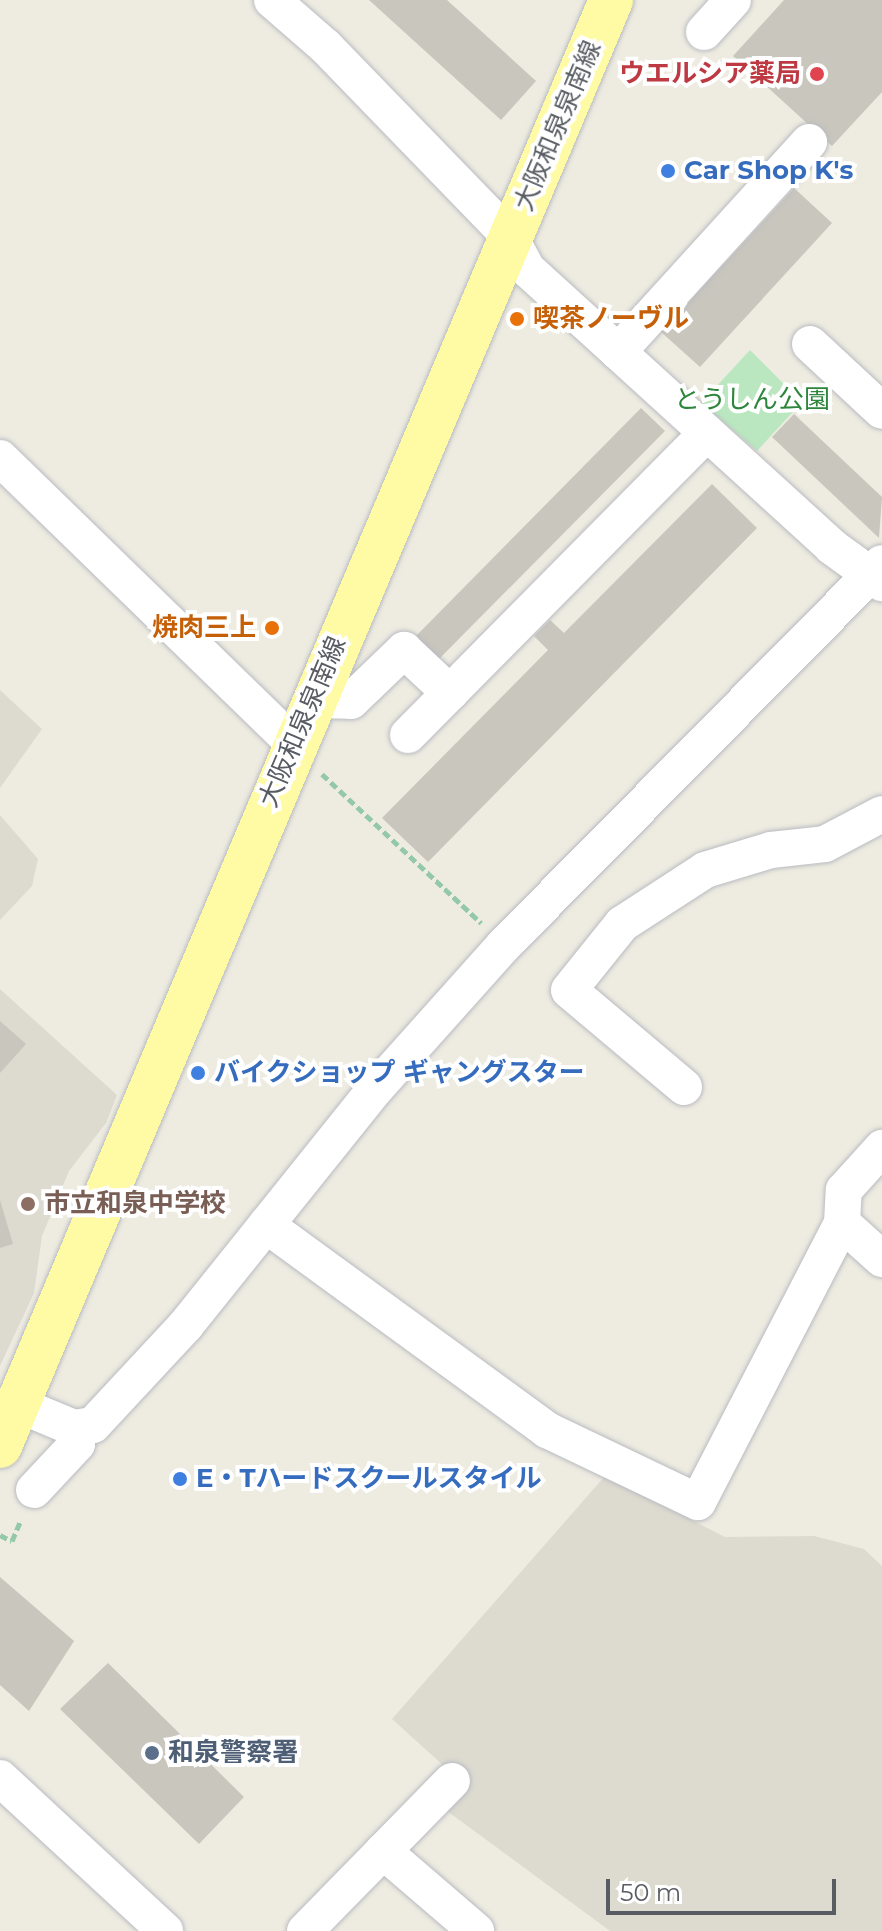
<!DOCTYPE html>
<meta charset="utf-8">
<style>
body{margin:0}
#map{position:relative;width:882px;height:1931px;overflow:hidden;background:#eeece1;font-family:Montserrat,"Noto Sans JP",sans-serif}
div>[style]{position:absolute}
.education>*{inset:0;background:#dddbd0}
.green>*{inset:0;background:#bbe7c0}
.building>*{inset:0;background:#c9c6be}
.path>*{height:5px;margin-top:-2.5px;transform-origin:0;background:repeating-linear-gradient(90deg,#93c8a9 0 8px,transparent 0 12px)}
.roads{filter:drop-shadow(0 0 2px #b9bbc1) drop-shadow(0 0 2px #b9bbc1)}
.minor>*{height:36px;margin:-18px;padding:0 18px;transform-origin:18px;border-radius:18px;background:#fff}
.major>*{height:44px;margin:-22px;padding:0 22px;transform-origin:22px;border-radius:22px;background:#fffaa4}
.dots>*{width:22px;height:22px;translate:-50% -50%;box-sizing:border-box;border:4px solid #fff;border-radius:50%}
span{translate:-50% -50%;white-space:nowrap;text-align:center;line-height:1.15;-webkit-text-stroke:8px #fff;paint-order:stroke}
.health-label{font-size:26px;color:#be3a42;font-weight:700}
.right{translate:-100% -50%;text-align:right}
.street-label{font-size:26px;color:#595d63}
.shop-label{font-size:26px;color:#366cbe;font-weight:700}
.left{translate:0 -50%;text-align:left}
.food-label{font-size:26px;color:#c56008;font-weight:700}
.park-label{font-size:26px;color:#2e853c}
.education-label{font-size:26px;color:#785e54;font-weight:700}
.service-label{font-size:26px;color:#4e5e75;font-weight:700}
.scale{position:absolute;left:606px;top:1879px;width:230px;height:36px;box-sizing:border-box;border:4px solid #595d63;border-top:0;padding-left:10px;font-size:24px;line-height:28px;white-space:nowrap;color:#595d63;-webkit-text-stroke:6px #fff;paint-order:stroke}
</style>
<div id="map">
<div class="education">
<div style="clip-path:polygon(0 690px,42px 729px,0 788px)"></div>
<div style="clip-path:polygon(0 815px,38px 859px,32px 886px,0 920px)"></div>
<div style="clip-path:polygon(0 989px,117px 1095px,106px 1123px,69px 1171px,42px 1236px,34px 1293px,0 1366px)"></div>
<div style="clip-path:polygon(605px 1476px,725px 1537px,814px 1536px,864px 1549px,882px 1566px,882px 1931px,610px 1931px,443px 1808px,466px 1786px,392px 1719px)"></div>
</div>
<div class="green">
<div style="clip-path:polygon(750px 350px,802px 402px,757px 451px,701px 403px)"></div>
</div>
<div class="building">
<div style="clip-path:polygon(369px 0,447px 0,536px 81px,501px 120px)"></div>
<div style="clip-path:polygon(784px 0,882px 0,882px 92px,832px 146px,733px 56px)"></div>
<div style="clip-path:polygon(794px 188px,832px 223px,700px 367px,661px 332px)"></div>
<div style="clip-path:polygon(641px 408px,665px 431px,438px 660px,415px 637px)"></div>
<div style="clip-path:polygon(794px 414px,882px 497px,879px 538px,772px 437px)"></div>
<div style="clip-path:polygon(712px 484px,757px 528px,428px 862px,382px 818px,548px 650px,534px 636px,550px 620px,564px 633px)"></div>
<div style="clip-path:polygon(0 1021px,26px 1044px,0 1073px)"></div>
<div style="clip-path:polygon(0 1200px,13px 1244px,0 1248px)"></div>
<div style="clip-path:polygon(0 1577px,74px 1641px,29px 1711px,0 1685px)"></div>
<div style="clip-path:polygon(108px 1663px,244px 1797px,199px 1844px,60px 1709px)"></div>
</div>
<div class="path">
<div style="left:322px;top:774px;width:218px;rotate:43.1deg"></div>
<div style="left:0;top:1535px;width:13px;rotate:27deg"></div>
<div style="left:12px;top:1541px;width:23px;rotate:-67deg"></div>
</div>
<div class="roads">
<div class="minor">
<div style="left:272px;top:0;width:70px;rotate:41deg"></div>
<div style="left:325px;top:46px;width:266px;rotate:45.9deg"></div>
<div style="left:510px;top:237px;width:36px;rotate:62deg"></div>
<div style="left:527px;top:269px;width:413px;rotate:42.3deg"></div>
<div style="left:832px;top:547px;width:62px;rotate:35.8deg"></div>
<div style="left:704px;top:32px;width:43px;rotate:-47.8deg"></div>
<div style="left:810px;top:344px;width:98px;rotate:42.9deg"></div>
<div style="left:618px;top:352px;width:284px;rotate:-47.7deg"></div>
<div style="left:0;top:458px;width:410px;rotate:44.2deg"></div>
<div style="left:312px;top:700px;width:39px;rotate:1deg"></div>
<div style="left:351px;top:701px;width:74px;rotate:-43.9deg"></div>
<div style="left:404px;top:650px;width:63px;rotate:43.1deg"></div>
<div style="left:408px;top:735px;width:425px;rotate:-45.3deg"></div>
<div style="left:684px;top:1087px;width:150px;rotate:-139.9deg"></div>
<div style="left:569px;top:990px;width:85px;rotate:-51.2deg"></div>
<div style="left:622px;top:924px;width:99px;rotate:-33deg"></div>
<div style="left:705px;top:870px;width:69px;rotate:-16.9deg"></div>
<div style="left:771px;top:850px;width:54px;rotate:-6.3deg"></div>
<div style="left:825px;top:844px;width:64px;rotate:-27.8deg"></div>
<div style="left:842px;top:1223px;width:33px;rotate:-87deg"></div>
<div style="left:844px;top:1190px;width:57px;rotate:-47.9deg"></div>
<div style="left:266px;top:1225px;width:348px;rotate:36.1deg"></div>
<div style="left:547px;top:1430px;width:167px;rotate:25.5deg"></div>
<div style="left:698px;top:1502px;width:314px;rotate:-62.7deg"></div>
<div style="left:842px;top:1223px;width:54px;rotate:42deg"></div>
<div style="left:19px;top:1405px;width:60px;rotate:22.7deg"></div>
<div style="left:74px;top:1428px;width:19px;rotate:-9deg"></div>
<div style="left:93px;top:1425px;width:137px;rotate:-47.1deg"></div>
<div style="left:186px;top:1325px;width:305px;rotate:-51.3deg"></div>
<div style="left:377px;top:1087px;width:191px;rotate:-48.2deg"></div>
<div style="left:504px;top:945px;width:537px;rotate:-45.3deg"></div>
<div style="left:34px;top:1490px;width:63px;rotate:-46.9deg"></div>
<div style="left:77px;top:1444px;width:16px;rotate:-101deg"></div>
<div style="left:0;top:1778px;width:225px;rotate:42.8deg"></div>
<div style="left:383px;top:1851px;width:123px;rotate:40.7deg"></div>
<div style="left:305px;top:1931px;width:210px;rotate:-45.6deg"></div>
</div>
<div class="major">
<div style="left:0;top:1446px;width:1570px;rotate:-67.09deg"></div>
</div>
</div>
<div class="dots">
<div style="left:817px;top:74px;background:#e0444e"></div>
<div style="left:668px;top:171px;background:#3f7fe0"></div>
<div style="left:517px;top:319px;background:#e8710a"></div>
<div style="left:272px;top:628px;background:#e8710a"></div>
<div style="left:198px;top:1073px;background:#3f7fe0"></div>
<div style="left:28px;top:1204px;background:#8d6e63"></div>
<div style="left:180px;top:1479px;background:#3f7fe0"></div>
<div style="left:152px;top:1753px;background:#5c6f8a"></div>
</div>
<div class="health-label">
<span class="right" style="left:801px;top:74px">ウエルシア薬局</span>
</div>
<div class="street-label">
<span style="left:558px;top:126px;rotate:-67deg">大阪和泉泉南線</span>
<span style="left:303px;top:722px;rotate:-67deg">大阪和泉泉南線</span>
</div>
<div class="shop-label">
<span class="left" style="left:684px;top:171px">Car Shop K's</span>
<span class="left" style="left:214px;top:1073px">バイクショップ ギャングスター</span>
<span class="left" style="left:196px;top:1479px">E・Tハードスクールスタイル</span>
</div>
<div class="food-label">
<span class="left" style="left:533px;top:319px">喫茶ノーヴル</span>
<span class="right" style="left:256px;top:628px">焼肉三上</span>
</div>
<div class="park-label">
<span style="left:752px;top:400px">とうしん公園</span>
</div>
<div class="education-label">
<span class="left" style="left:44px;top:1204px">市立和泉中学校</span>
</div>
<div class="service-label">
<span class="left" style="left:168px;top:1753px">和泉警察署</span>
</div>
<div class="scale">50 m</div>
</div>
